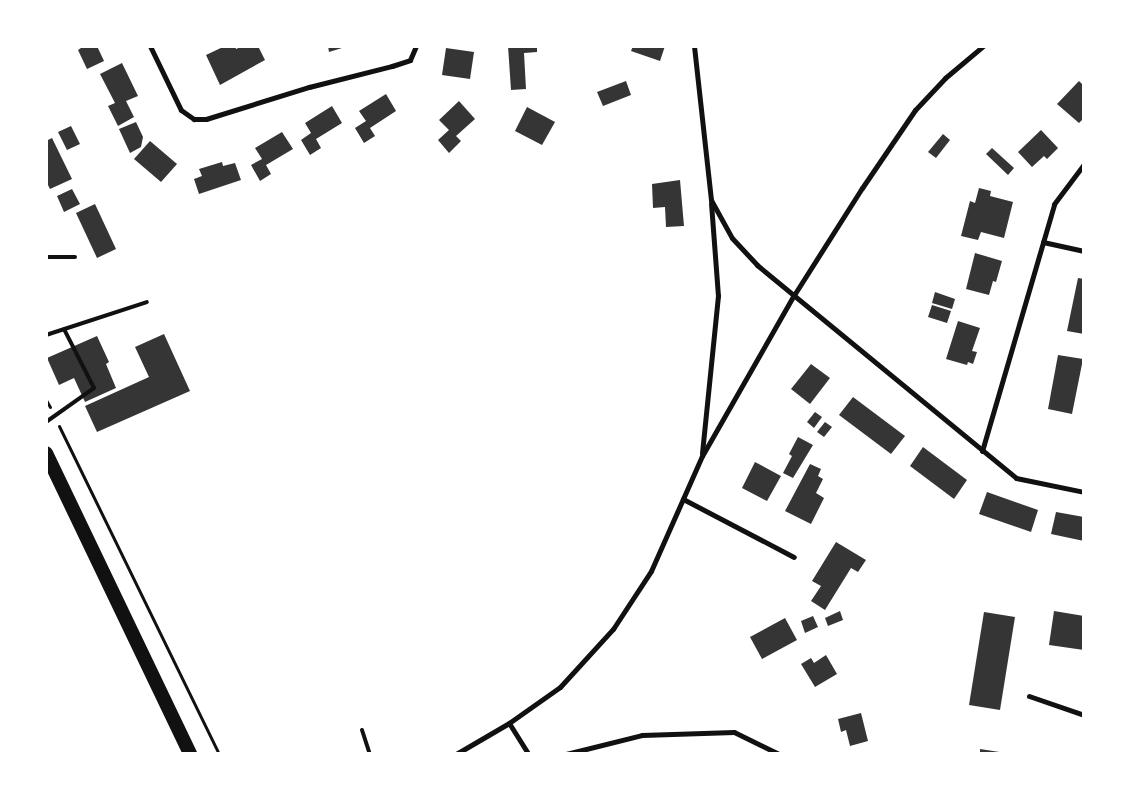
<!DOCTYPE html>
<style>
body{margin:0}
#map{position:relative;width:1130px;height:800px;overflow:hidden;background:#fff;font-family:"Libre Baskerville",serif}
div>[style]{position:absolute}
.building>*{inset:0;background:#353535}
.path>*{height:3px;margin:-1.5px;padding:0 1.5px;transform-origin:1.5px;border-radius:1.5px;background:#111}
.service>*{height:4px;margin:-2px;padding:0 2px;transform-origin:2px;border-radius:2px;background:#111}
.minor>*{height:5px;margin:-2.5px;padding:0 2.5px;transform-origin:2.5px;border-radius:2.5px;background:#111}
.trunk>*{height:14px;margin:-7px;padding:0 7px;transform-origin:7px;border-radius:7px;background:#111}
span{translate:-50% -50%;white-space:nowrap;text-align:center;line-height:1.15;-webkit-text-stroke:4.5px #fff;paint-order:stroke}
.frame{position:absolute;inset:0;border:48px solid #fff;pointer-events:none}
</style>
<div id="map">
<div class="building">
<div style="clip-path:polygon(84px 46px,97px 46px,104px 61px,87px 69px,78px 50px)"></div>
<div style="clip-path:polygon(225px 46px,235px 46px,236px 49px,243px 46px,258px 46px,265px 60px,220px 85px,206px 55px)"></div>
<div style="clip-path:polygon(328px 46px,342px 46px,342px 48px,329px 52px)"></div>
<div style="clip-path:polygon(508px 46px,537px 46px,537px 52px,524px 53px,526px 89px,511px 90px)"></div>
<div style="clip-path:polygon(633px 46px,665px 46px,660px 61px,631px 51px)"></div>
<div style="clip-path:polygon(446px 48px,474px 52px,470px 79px,442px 75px)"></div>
<div style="clip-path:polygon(122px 63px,138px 96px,126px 101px,134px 117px,118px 126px,108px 106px,115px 103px,100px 74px)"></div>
<div style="clip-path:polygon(626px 81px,631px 95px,603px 106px,597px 92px)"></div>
<div style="clip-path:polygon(1079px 81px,1084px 86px,1084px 118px,1079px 123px,1057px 104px)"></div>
<div style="clip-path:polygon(386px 94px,396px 111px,370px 128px,375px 136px,364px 143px,355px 128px,366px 121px,359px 111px)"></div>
<div style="clip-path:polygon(459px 101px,475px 119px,456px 136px,461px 141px,449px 153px,438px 140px,449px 130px,439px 120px)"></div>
<div style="clip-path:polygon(332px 106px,342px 123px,316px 139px,321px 148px,310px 155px,301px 140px,311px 133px,305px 123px)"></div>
<div style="clip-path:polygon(527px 107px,555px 122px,542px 145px,515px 131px)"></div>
<div style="clip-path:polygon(136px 122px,143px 137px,141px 147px,130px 153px,119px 129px)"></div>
<div style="clip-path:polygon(71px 126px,80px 144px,67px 150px,58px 132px)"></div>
<div style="clip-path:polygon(1041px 130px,1058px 148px,1047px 159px,1044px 156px,1032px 167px,1018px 152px)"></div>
<div style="clip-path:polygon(282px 132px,293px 149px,266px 165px,271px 174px,260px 181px,251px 165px,262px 159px,255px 148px)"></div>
<div style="clip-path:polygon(943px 134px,950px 140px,936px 158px,928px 152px)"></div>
<div style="clip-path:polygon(52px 138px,72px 179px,50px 189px,46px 181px,46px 141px)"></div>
<div style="clip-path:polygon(150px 141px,177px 164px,161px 182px,134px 159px)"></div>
<div style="clip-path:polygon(992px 148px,1014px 168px,1008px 175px,986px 154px)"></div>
<div style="clip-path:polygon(222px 162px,223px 166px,235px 163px,241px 180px,199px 194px,194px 179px,202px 176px,199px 169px)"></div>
<div style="clip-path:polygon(680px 180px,684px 226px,666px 227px,665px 207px,653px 208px,652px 184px)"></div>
<div style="clip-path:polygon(979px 188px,991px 191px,990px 196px,1013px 202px,1004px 238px,981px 232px,978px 240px,961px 236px,970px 201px,975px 203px)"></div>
<div style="clip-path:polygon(72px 189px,80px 204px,64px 212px,57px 196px)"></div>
<div style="clip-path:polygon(95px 204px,116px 249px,97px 258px,76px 213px)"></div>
<div style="clip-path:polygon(975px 253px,1002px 261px,996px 282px,993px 281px,989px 295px,966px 289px)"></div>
<div style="clip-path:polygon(1078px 278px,1084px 279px,1084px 334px,1067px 331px)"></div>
<div style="clip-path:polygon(935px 292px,955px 299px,952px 309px,932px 303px)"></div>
<div style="clip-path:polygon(932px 305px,951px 311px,947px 323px,928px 317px)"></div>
<div style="clip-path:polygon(958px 321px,980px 328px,972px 351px,977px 352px,973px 364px,968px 362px,967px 365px,946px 359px)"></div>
<div style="clip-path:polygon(164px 334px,190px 391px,97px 432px,85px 406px,149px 377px,135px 347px)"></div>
<div style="clip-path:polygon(97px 336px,109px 362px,106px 364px,116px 388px,85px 402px,74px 378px,59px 385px,47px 358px)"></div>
<div style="clip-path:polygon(1058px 355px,1083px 359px,1072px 414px,1048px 409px)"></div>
<div style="clip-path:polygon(811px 364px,830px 378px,810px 404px,791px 389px)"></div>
<div style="clip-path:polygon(853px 397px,905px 436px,891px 454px,839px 415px)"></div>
<div style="clip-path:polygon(815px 412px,822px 417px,814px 428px,807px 422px)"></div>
<div style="clip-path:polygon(825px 422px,832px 427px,824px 437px,817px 432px)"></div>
<div style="clip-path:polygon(798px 437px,813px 445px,793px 478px,783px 473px,792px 456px,789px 454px)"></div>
<div style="clip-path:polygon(923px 447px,967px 480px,954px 499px,910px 466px)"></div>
<div style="clip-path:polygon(755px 462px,781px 476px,767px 501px,742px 488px)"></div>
<div style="clip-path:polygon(810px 464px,821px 469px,818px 476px,823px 479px,816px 493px,824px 498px,811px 524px,785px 511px)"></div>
<div style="clip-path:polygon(987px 492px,1038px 510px,1031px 532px,979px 514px)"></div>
<div style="clip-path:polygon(1056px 512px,1084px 517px,1084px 541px,1051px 534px)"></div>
<div style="clip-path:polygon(836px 542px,866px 560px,858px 572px,851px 568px,825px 610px,811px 601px,821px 586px,812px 581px)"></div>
<div style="clip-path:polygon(840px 611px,843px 620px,828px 626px,825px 618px)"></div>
<div style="clip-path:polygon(1054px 611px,1084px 616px,1084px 650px,1049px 645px)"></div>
<div style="clip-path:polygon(984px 612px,1015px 617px,1000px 710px,969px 705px)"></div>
<div style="clip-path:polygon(813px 616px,818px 627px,805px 633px,801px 621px)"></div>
<div style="clip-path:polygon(785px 618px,797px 640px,762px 659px,750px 637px)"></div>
<div style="clip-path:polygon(826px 655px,837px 674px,815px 687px,801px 664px,811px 658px,814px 663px)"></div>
<div style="clip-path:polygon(861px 713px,868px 741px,850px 746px,846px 730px,841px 732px,838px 719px)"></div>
<div style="clip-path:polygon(980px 749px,1006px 753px,1006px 754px,980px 754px)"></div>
</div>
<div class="path">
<div style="left:46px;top:400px;width:8px;rotate:60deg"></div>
<div style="left:59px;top:426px;width:365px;rotate:64deg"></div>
</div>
<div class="service">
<div style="left:46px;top:208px;width:1px;rotate:90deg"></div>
<div style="left:46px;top:257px;width:29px"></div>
<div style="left:46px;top:335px;width:106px;rotate:-18.1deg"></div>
<div style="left:46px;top:422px;width:59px;rotate:-35.3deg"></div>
<div style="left:94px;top:388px;width:66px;rotate:-117deg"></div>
<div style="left:362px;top:730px;width:25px;rotate:72deg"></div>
</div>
<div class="minor">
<div style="left:150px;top:46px;width:71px;rotate:64.2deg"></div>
<div style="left:181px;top:110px;width:16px;rotate:35deg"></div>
<div style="left:194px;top:119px;width:12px"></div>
<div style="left:206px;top:119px;width:108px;rotate:-17.3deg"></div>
<div style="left:309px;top:87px;width:86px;rotate:-14.2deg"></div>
<div style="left:392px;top:66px;width:19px;rotate:-18deg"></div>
<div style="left:410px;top:60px;width:15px;rotate:-67deg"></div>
<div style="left:694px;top:46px;width:155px;rotate:83.7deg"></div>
<div style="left:711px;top:200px;width:43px;rotate:61.1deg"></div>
<div style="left:732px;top:238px;width:37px;rotate:47deg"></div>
<div style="left:757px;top:265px;width:335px;rotate:39.4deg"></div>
<div style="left:1016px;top:478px;width:69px;rotate:11.6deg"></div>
<div style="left:1043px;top:242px;width:42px;rotate:12.4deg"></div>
<div style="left:982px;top:451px;width:257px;rotate:-73.7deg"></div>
<div style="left:1054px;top:204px;width:50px;rotate:-53.1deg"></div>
<div style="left:702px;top:453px;width:158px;rotate:-84.2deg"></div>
<div style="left:718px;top:296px;width:93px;rotate:-94.3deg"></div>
<div style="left:683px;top:499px;width:125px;rotate:27.6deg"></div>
<div style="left:1029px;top:696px;width:58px;rotate:19.1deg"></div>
<div style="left:509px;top:723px;width:36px;rotate:58deg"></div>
<div style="left:456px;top:754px;width:61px;rotate:-30.3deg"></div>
<div style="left:509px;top:723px;width:62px;rotate:-35.2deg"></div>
<div style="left:560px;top:687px;width:79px;rotate:-47.6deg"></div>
<div style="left:613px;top:629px;width:69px;rotate:-56.8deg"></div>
<div style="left:651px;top:571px;width:126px;rotate:-66.1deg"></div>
<div style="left:702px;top:456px;width:185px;rotate:-60.3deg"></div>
<div style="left:794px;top:295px;width:127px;rotate:-57.6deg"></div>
<div style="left:862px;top:188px;width:94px;rotate:-55.8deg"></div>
<div style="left:915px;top:110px;width:44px;rotate:-46.8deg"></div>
<div style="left:945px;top:78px;width:50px;rotate:-40.1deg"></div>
<div style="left:566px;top:754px;width:78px;rotate:-14deg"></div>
<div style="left:642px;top:735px;width:92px;rotate:-1.9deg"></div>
<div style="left:734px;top:732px;width:50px;rotate:26.1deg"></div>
</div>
<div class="trunk">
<div style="left:46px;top:453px;width:334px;rotate:64.4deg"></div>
</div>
<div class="frame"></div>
</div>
